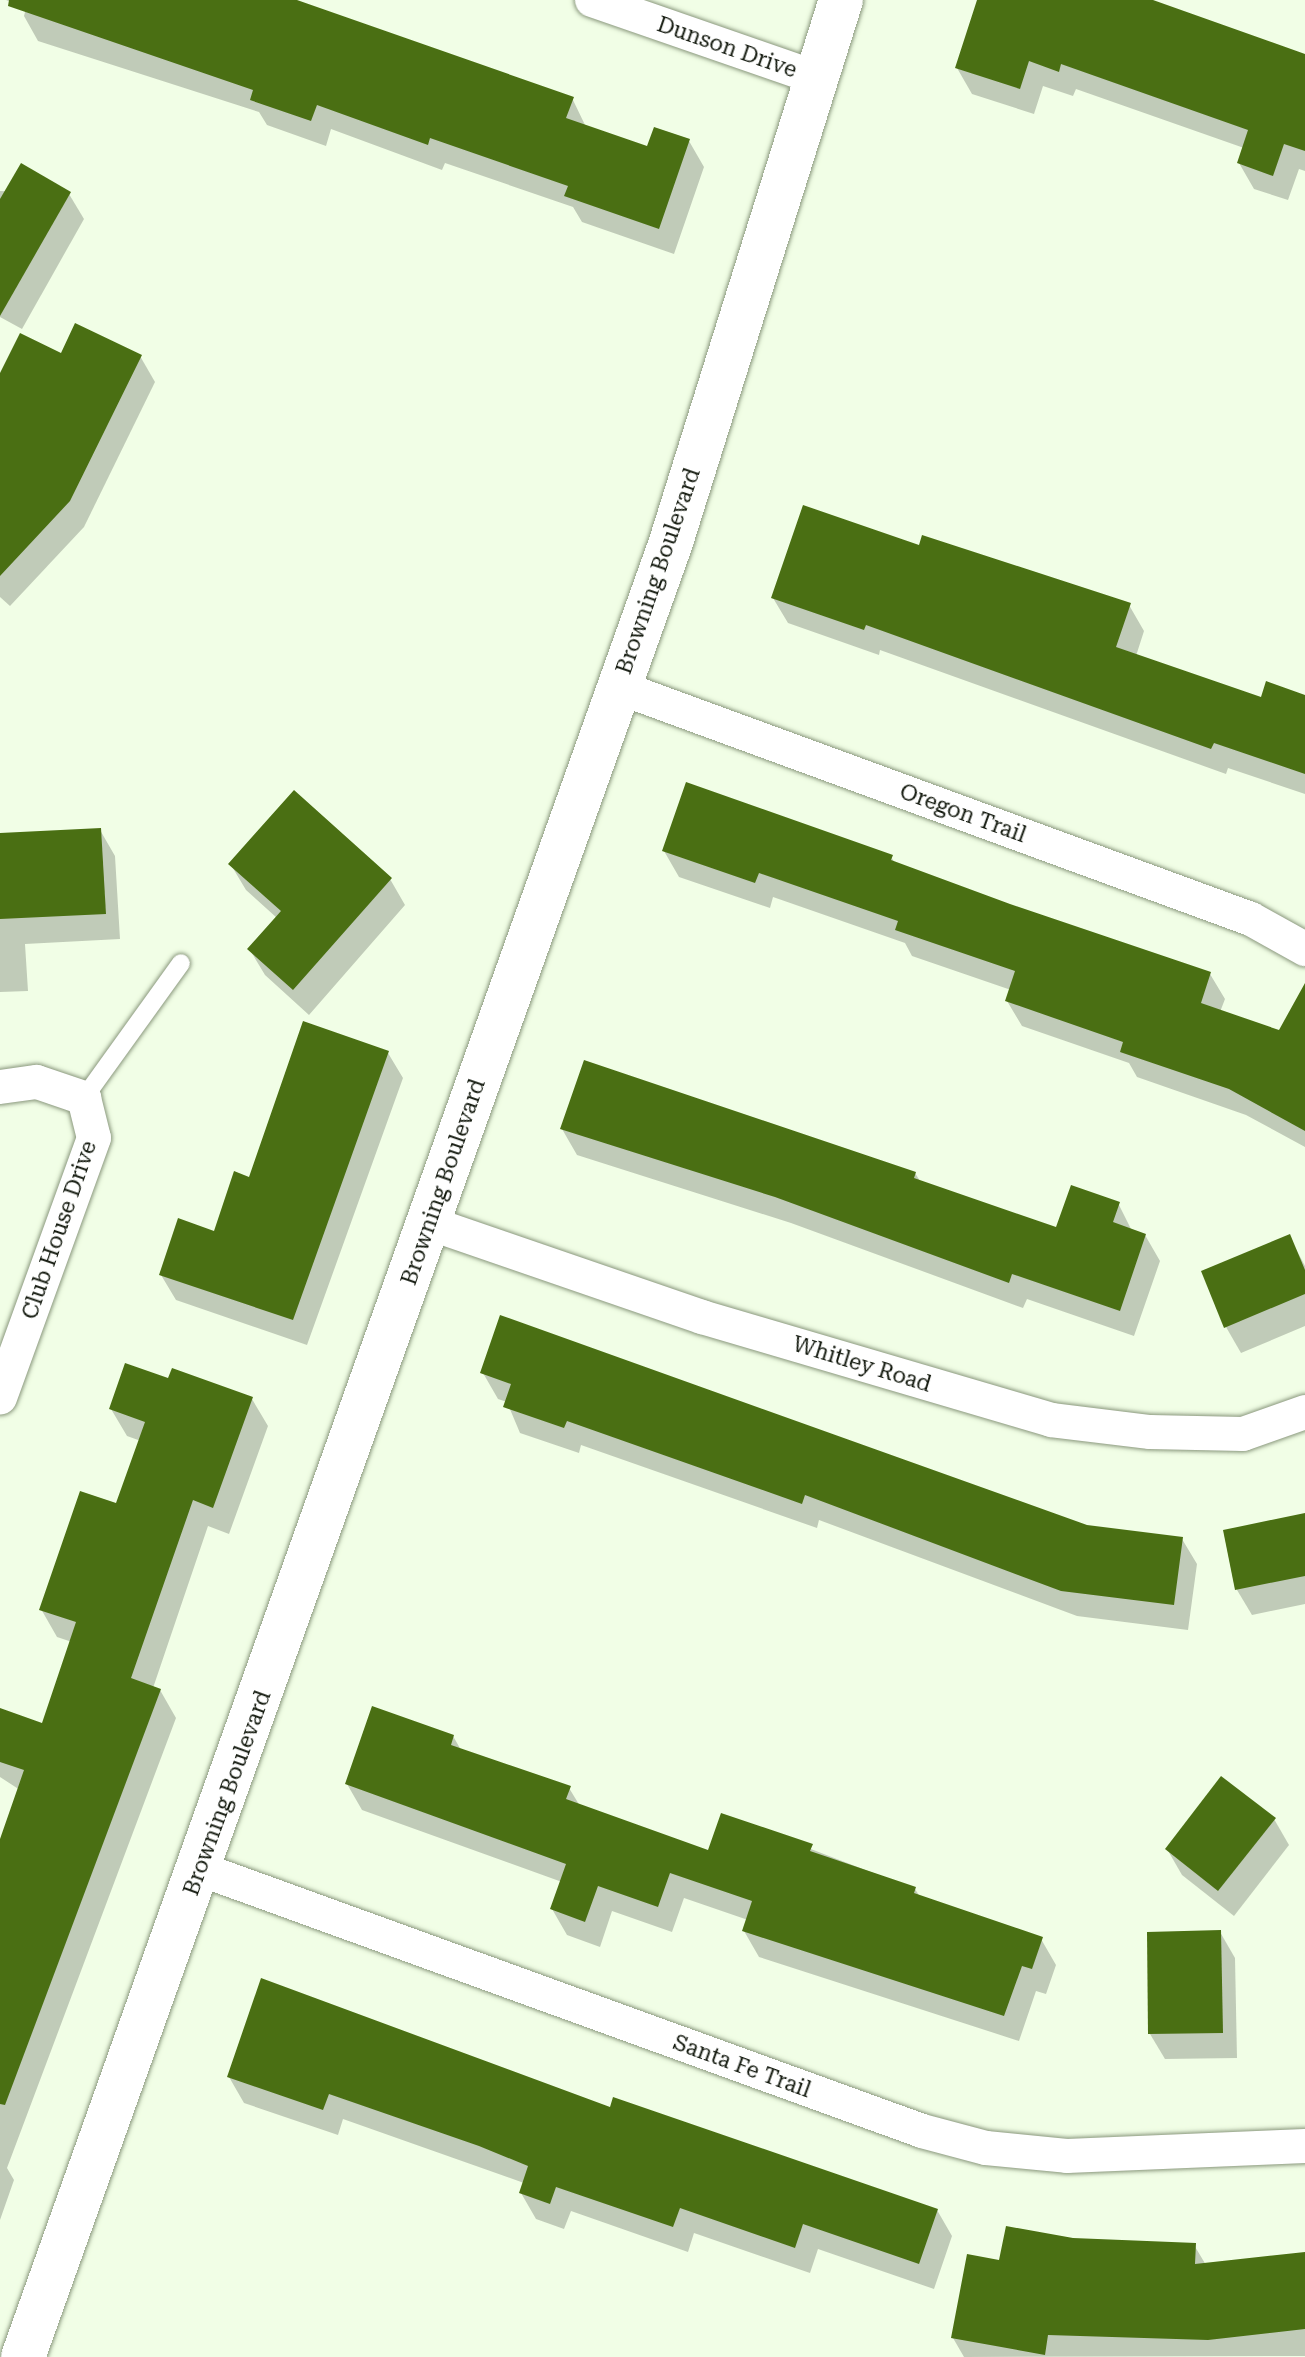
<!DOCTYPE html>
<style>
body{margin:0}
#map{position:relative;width:1305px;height:2357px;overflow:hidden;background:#f1fee6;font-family:"Roboto Serif",serif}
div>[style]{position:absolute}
.shadow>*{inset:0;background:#0003}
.building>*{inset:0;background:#4a6f13}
.roads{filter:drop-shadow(0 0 2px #8a987d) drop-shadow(0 0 2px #8a987d)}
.lane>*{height:18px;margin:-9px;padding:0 9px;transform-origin:9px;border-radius:9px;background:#fff}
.street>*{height:34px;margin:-17px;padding:0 17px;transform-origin:17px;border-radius:17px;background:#fff}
.secondary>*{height:44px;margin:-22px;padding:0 22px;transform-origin:22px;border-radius:22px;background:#fff}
span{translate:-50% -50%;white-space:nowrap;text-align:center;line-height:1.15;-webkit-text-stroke:8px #fff;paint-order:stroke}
.street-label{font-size:22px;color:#12180d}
</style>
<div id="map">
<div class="shadow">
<div style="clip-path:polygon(6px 0,294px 0,572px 98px,586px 127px,649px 148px,689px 141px,704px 167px,674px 254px,582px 222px,573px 207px,445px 163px,442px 170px,331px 129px,326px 146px,267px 125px,259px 112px,38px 41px,24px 16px,26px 8px)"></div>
<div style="clip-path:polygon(979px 0,1146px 0,1305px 56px,1305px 171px,1299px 169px,1288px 200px,1254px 189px,1239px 163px,1244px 148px,1076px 89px,1073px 96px,1043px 86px,1034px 114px,972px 94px,957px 68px)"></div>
<div style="clip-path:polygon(0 191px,69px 194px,84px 219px,22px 329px,0 317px)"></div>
<div style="clip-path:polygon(62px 355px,140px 356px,155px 382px,84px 527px,10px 606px,0 597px,0 377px)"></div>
<div style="clip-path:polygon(920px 547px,1129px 605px,1144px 631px,1136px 656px,1262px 700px,1305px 697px,1305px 794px,1228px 768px,1226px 774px,880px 650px,879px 655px,788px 623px,773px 598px)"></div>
<div style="clip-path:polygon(100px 830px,115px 856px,120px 939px,25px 944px,28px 991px,0 992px,0 835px)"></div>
<div style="clip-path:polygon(664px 851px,891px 857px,895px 863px,1009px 906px,1210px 974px,1225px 999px,1220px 1012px,1280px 1032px,1305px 1025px,1305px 1147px,1246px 1115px,1137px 1077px,1129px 1063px,1022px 1026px,1007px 1001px,1011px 990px,912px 956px,905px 943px,773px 897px,770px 908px,679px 877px)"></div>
<div style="clip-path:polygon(231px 865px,390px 879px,405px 905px,309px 1015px,265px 975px,250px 950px,277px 918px,246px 890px)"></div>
<div style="clip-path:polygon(388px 1053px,403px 1078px,307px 1345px,176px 1300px,161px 1275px,216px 1233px,251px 1179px)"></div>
<div style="clip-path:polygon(562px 1129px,915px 1173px,920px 1181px,1058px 1230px,1118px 1203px,1132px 1231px,1145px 1235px,1160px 1261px,1134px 1336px,1027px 1299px,1023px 1308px,791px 1223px,577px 1155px)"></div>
<div style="clip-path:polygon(1289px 1236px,1305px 1266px,1305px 1326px,1241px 1353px,1226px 1327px)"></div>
<div style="clip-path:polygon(483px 1373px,1087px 1527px,1182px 1539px,1197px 1564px,1188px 1630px,1077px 1616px,819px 1520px,817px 1528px,581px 1445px,579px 1453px,520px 1433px,507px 1402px,498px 1399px)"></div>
<div style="clip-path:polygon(170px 1381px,252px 1399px,268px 1426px,229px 1534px,208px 1526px,153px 1688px,160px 1690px,176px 1718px,7px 2168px,14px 2180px,0 2220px,0 1845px,20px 1790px,0 1777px,0 1724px,43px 1725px,72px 1642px,57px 1637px,41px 1609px,118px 1506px,141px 1441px,127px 1436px,111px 1409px)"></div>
<div style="clip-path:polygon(1305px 1515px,1305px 1604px,1252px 1615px,1237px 1590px,1226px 1532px)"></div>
<div style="clip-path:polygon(453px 1736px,461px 1750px,569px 1788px,580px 1806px,709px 1852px,722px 1815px,915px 1889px,920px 1897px,1041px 1939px,1056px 1965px,1046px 1994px,1036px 1991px,1019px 2041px,759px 1957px,744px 1931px,748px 1920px,684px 1898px,672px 1932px,612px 1911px,600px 1947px,567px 1935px,552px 1909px,562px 1882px,362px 1810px,347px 1784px)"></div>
<div style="clip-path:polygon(1274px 1819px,1289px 1845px,1234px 1916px,1182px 1875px,1167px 1849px)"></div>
<div style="clip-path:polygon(1220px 1932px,1235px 1958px,1237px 2058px,1165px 2059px,1150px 2034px)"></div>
<div style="clip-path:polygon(229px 2077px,611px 2109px,937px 2210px,952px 2236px,934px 2289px,818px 2249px,810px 2273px,694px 2233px,688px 2252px,571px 2211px,564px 2229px,536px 2219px,521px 2193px,524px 2183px,343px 2119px,338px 2135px,244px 2103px)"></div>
<div style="clip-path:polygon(1073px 2240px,1194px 2245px,1206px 2265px,1305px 2254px,1305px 2356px,964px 2357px,953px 2338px,1000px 2262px)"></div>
</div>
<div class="building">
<div style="clip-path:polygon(9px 0,297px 0,574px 97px,566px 118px,647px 146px,654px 127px,690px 139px,659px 229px,564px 196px,568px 186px,430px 138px,428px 145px,317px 105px,311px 121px,250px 100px,253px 90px,8px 6px)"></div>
<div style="clip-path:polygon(977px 0,1153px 0,1305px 54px,1305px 151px,1284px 144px,1273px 176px,1237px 163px,1248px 130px,1061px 64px,1059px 72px,1029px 61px,1020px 89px,955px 68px)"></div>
<div style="clip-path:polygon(21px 163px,71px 192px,0 316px,0 199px)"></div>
<div style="clip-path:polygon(75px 323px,142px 355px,70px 501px,0 576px,0 373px,20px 333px,61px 353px)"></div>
<div style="clip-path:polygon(803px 505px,919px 545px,922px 535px,1131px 603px,1116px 647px,1261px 697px,1266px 681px,1305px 695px,1305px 774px,1214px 743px,1211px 749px,866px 625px,864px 630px,771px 598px)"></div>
<div style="clip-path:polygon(686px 782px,893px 855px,891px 860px,1010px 904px,1211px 972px,1201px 1003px,1279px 1030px,1305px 983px,1305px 1131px,1229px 1089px,1120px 1052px,1123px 1042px,1005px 1001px,1015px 971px,895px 930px,898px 921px,759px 873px,755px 883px,662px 851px)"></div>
<div style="clip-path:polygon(294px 790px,392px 878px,293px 990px,247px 949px,281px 911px,228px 864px)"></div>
<div style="clip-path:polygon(101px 828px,106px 914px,0 919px,0 833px)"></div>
<div style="clip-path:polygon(303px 1021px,389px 1051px,293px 1320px,159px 1275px,178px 1218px,214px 1231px,234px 1171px,249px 1177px)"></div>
<div style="clip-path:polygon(584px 1060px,916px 1172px,914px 1178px,1056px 1227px,1071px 1185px,1120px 1202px,1113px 1222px,1146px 1234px,1120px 1311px,1012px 1274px,1009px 1283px,775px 1197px,560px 1129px)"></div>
<div style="clip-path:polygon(1290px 1234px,1305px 1270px,1305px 1294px,1224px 1328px,1201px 1271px)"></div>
<div style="clip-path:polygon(500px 1315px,1087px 1525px,1183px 1537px,1174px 1605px,1061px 1591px,805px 1495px,802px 1504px,567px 1421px,564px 1428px,503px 1407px,511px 1384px,480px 1373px)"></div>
<div style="clip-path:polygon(125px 1363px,168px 1378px,172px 1368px,253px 1397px,213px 1508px,193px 1500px,131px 1678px,161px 1689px,5px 2105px,0 2104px,0 1839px,24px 1770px,0 1762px,0 1708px,42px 1723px,76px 1622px,39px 1610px,80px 1491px,116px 1503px,145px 1422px,109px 1409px)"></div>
<div style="clip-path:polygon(1305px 1513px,1305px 1576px,1235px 1590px,1223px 1530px)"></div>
<div style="clip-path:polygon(372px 1706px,454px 1735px,451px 1745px,571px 1786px,566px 1799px,708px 1850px,721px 1813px,813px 1844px,810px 1851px,916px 1887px,914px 1893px,1043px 1937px,1032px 1969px,1022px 1966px,1004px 2016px,742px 1931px,752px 1901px,670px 1873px,658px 1907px,598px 1886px,585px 1922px,550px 1909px,566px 1864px,345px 1784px)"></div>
<div style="clip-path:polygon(1221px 1776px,1276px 1818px,1218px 1891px,1165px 1849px)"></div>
<div style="clip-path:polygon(1221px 1930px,1223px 2033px,1148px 2034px,1147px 1932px)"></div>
<div style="clip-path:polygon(261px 1978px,610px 2107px,613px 2097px,938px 2209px,919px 2264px,803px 2224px,795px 2248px,680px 2208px,673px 2227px,556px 2187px,550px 2204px,519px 2193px,528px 2166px,479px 2146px,329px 2094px,323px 2110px,227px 2077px)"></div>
<div style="clip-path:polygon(1006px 2226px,1073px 2238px,1196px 2243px,1195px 2264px,1305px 2252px,1305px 2329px,1208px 2340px,1048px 2335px,1045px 2355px,951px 2338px,967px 2254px,999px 2260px)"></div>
</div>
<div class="roads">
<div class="lane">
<div style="left:84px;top:1098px;width:166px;rotate:-54.3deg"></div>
</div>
<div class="street">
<div style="left:592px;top:0;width:238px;rotate:19.1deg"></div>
<div style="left:618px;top:687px;width:674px;rotate:20.13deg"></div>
<div style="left:1251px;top:919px;width:62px;rotate:29.1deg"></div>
<div style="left:0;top:1087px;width:37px;rotate:-8deg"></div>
<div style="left:37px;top:1082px;width:50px;rotate:18.8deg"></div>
<div style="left:84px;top:1098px;width:41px;rotate:76deg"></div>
<div style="left:94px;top:1138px;width:276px;rotate:109.9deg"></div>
<div style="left:429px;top:1223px;width:289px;rotate:19deg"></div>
<div style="left:702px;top:1317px;width:364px;rotate:16.4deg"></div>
<div style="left:1051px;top:1420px;width:100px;rotate:6.9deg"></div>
<div style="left:1150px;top:1432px;width:93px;rotate:1.2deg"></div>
<div style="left:1243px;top:1434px;width:66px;rotate:-19.5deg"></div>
<div style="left:200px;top:1869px;width:768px;rotate:19.94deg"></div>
<div style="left:922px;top:2131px;width:66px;rotate:14.9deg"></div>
<div style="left:986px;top:2148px;width:81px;rotate:5.6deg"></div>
<div style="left:1067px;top:2156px;width:238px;rotate:-2.4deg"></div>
</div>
<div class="secondary">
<div style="left:23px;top:2357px;width:1927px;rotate:-70.35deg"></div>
<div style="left:671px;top:542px;width:568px;rotate:-72.59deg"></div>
</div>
</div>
<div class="street-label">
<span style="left:727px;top:47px;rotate:19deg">Dunson Drive</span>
<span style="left:658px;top:571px;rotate:-71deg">Browning Boulevard</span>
<span style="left:963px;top:813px;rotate:20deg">Oregon Trail</span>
<span style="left:443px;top:1182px;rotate:-71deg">Browning Boulevard</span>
<span style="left:59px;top:1230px;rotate:-71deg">Club House Drive</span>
<span style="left:862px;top:1364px;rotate:17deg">Whitley Road</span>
<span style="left:227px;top:1793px;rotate:-70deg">Browning Boulevard</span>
<span style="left:742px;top:2066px;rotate:20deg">Santa Fe Trail</span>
</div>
</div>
